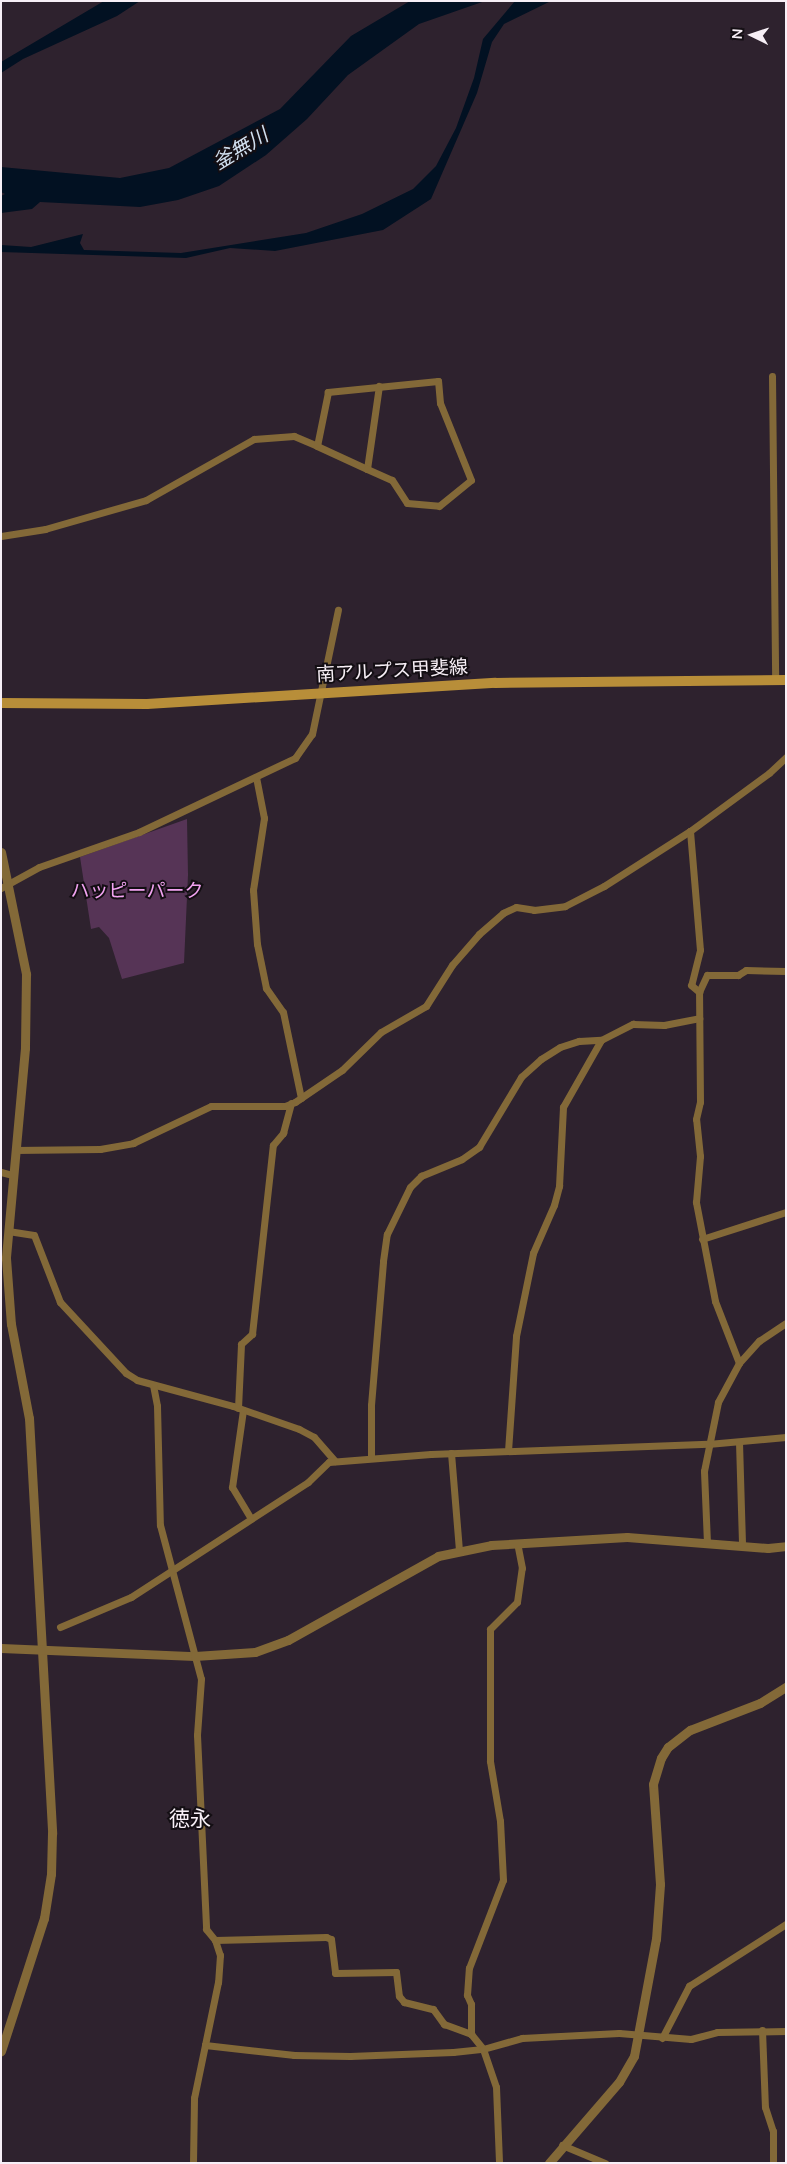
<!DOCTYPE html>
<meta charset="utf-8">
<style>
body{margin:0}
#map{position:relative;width:787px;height:2164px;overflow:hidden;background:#2e222e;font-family:Mulish,"Noto Sans JP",sans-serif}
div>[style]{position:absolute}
.green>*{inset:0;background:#563456}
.water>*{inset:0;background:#021122}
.minor>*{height:7px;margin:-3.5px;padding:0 3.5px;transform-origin:3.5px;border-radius:3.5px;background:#836938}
.tertiary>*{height:9px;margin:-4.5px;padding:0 4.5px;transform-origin:4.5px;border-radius:4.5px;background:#836938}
.secondary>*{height:10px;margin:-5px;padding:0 5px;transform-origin:5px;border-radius:5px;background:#b88e39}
span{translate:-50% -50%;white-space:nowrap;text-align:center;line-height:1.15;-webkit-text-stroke:4px #130e13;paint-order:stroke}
.street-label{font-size:19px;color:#f7eff6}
.park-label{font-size:19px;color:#f2a3f1}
.water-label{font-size:20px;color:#d1e0f0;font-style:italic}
.quarter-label{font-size:21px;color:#f7eff6}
.frame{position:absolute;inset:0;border:2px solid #f7eff6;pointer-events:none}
.north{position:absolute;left:727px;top:10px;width:50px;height:50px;-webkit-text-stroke:4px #130e13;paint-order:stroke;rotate:274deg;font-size:14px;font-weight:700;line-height:20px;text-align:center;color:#f7eff6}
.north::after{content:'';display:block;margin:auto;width:18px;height:22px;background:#f7eff6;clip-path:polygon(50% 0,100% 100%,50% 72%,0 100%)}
</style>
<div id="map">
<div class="green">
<div style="clip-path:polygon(187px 819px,188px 875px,184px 963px,122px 979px,109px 938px,99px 927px,91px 929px,80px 857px)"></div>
</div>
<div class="water">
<div style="clip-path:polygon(104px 1px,140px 1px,117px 16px,23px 59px,1px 73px,1px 62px)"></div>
<div style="clip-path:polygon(410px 1px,485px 1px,419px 24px,348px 75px,307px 119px,266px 155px,219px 186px,178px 200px,140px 207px,40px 202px,32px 209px,1px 213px,1px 196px,5px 194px,1px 192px,1px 167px,120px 178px,169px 168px,280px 109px,351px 36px)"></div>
<div style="clip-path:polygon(515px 1px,551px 1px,504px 24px,492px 42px,477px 93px,431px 199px,383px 230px,275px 251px,230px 248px,186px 258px,1px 252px,1px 245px,31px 247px,83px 234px,80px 243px,84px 250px,181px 253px,306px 233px,362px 214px,413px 189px,436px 166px,456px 128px,474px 78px,483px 39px)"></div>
</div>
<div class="minor">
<div style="left:772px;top:376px;width:304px;rotate:89.4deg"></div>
<div style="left:367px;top:469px;width:84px;rotate:-81.8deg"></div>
<div style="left:1px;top:536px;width:45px;rotate:-9deg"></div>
<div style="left:45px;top:529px;width:105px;rotate:-16deg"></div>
<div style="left:146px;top:500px;width:124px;rotate:-29.5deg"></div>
<div style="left:254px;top:439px;width:40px;rotate:-4.3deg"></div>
<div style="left:294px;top:436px;width:25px;rotate:23deg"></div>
<div style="left:317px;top:446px;width:55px;rotate:24.7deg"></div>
<div style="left:367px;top:469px;width:27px;rotate:24deg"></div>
<div style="left:392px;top:480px;width:27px;rotate:57deg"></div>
<div style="left:407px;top:503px;width:32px;rotate:5deg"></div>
<div style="left:439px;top:506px;width:41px;rotate:-39.1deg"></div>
<div style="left:471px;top:480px;width:83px;rotate:-111.9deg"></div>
<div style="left:440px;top:403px;width:22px;rotate:-95deg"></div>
<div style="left:438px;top:381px;width:111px;rotate:174.3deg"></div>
<div style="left:328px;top:392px;width:55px;rotate:101.5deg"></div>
<div style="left:256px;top:777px;width:42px;rotate:79deg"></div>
<div style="left:264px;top:818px;width:73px;rotate:98.7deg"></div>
<div style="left:253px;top:890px;width:54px;rotate:85.8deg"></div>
<div style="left:257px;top:944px;width:45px;rotate:78.4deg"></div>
<div style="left:266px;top:988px;width:29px;rotate:55deg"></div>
<div style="left:283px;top:1012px;width:88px;rotate:78.2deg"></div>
<div style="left:690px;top:831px;width:119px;rotate:85.2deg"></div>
<div style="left:700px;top:950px;width:36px;rotate:104deg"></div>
<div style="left:691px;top:985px;width:11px;rotate:41deg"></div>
<div style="left:1px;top:888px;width:43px;rotate:-28.9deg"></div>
<div style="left:39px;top:867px;width:106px;rotate:-19.3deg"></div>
<div style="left:139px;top:832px;width:173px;rotate:-25.4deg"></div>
<div style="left:295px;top:758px;width:29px;rotate:-55deg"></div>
<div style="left:312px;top:734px;width:127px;rotate:-78.2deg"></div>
<div style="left:15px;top:1150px;width:85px;rotate:-0.7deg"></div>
<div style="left:100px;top:1149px;width:34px;rotate:-10deg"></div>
<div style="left:133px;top:1143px;width:86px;rotate:-25.4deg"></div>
<div style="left:211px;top:1106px;width:74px"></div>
<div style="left:285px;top:1106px;width:11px;rotate:-22deg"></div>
<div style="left:295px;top:1102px;width:57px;rotate:-34.2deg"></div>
<div style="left:342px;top:1070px;width:54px;rotate:-44.3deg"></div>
<div style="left:381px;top:1032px;width:52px;rotate:-30deg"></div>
<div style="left:426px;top:1006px;width:49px;rotate:-57.6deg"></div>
<div style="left:452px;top:965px;width:41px;rotate:-48.9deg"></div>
<div style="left:479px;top:934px;width:32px;rotate:-41deg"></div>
<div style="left:503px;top:913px;width:14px;rotate:-25deg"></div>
<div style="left:516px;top:907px;width:18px;rotate:9deg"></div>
<div style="left:534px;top:910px;width:31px;rotate:-7deg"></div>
<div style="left:565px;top:906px;width:44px;rotate:-27.1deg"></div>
<div style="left:604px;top:886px;width:102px;rotate:-32.6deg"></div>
<div style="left:690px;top:831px;width:98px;rotate:-36.3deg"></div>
<div style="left:769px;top:773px;width:23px;rotate:-43deg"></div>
<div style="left:1px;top:1172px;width:11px;rotate:15deg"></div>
<div style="left:8px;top:1231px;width:26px;rotate:9deg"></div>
<div style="left:34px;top:1235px;width:72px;rotate:68.8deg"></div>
<div style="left:60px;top:1302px;width:97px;rotate:47.1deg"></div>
<div style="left:126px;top:1373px;width:13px;rotate:32deg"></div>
<div style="left:137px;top:1380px;width:99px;rotate:15.2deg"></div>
<div style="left:233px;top:1406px;width:70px;rotate:19.2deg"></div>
<div style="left:299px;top:1429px;width:17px;rotate:28deg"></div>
<div style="left:314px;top:1437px;width:32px;rotate:49deg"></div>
<div style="left:702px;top:1239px;width:88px;rotate:-17.8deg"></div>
<div style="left:739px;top:1363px;width:66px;rotate:-111.2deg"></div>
<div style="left:715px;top:1301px;width:101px;rotate:-100.9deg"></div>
<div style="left:696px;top:1202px;width:46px;rotate:-85deg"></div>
<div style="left:700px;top:1156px;width:37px;rotate:-96deg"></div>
<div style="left:696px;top:1119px;width:17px;rotate:-77deg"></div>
<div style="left:700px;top:1102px;width:110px;rotate:-90.5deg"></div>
<div style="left:699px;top:992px;width:19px;rotate:-65deg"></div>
<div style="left:707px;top:975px;width:31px"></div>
<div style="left:738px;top:975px;width:9px;rotate:-32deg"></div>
<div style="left:746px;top:970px;width:40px;rotate:1.4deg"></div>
<div style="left:153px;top:1385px;width:21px;rotate:79deg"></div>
<div style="left:157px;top:1406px;width:119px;rotate:88.6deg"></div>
<div style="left:160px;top:1525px;width:159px;rotate:75.1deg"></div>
<div style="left:201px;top:1679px;width:56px;rotate:94.1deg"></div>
<div style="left:197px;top:1735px;width:194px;rotate:87.3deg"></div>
<div style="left:206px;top:1929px;width:14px;rotate:51deg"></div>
<div style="left:215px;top:1940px;width:111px;rotate:-1.5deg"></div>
<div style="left:326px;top:1937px;width:5px;rotate:22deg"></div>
<div style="left:331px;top:1939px;width:34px;rotate:83deg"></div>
<div style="left:335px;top:1973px;width:61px;rotate:-0.9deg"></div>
<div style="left:396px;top:1972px;width:24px;rotate:83deg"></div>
<div style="left:399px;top:1996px;width:8px;rotate:50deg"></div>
<div style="left:404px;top:2002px;width:30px;rotate:14deg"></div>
<div style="left:433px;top:2009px;width:19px;rotate:54deg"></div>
<div style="left:444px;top:2024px;width:29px;rotate:20deg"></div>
<div style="left:471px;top:2034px;width:19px;rotate:51deg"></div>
<div style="left:483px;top:2049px;width:40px;rotate:71.1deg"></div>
<div style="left:496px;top:2087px;width:76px;rotate:87.7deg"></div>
<div style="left:238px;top:1408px;width:64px;rotate:-87.3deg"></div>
<div style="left:241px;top:1344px;width:15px;rotate:-42deg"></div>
<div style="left:252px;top:1334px;width:190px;rotate:-83.7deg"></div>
<div style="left:273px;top:1145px;width:16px;rotate:-50deg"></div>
<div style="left:283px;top:1133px;width:31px;rotate:-75deg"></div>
<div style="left:243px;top:1410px;width:78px;rotate:98.1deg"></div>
<div style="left:232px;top:1487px;width:37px;rotate:59deg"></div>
<div style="left:739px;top:1442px;width:104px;rotate:88.3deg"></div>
<div style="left:508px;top:1451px;width:115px;rotate:-86deg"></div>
<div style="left:516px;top:1336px;width:85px;rotate:-78.4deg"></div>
<div style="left:533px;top:1253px;width:52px;rotate:-66.4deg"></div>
<div style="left:554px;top:1205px;width:20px;rotate:-75deg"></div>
<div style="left:559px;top:1186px;width:79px;rotate:-87.1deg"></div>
<div style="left:563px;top:1107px;width:77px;rotate:-60.4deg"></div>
<div style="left:601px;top:1040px;width:36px;rotate:-27deg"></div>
<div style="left:633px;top:1024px;width:31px;rotate:2deg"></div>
<div style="left:664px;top:1025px;width:36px;rotate:-11deg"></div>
<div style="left:451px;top:1453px;width:97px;rotate:85.3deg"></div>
<div style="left:371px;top:1458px;width:53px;rotate:-90deg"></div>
<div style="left:371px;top:1405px;width:144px;rotate:-85.2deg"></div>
<div style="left:383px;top:1261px;width:27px;rotate:-82deg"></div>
<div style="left:387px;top:1234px;width:52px;rotate:-63.9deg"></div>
<div style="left:410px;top:1187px;width:16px;rotate:-45deg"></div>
<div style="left:421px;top:1176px;width:44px;rotate:-22.5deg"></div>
<div style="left:462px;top:1159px;width:21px;rotate:-35deg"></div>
<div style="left:479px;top:1147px;width:82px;rotate:-59deg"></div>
<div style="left:521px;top:1077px;width:27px;rotate:-42deg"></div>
<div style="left:541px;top:1059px;width:22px;rotate:-32deg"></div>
<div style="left:560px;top:1047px;width:20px;rotate:-18deg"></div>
<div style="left:579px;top:1041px;width:22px;rotate:-3deg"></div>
<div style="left:707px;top:1543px;width:72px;rotate:-92.4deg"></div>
<div style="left:704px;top:1471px;width:70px;rotate:-78.5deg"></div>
<div style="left:718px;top:1402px;width:44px;rotate:-61.7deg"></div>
<div style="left:739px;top:1363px;width:30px;rotate:-48deg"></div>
<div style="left:759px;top:1341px;width:32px;rotate:-34deg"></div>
<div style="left:60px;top:1627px;width:77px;rotate:-22.9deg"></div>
<div style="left:131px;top:1597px;width:211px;rotate:-33deg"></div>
<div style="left:308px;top:1482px;width:29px;rotate:-44deg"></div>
<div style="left:329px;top:1462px;width:102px;rotate:-4.5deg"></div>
<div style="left:431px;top:1454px;width:277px;rotate:-2.1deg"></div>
<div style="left:708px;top:1444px;width:78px;rotate:-5.1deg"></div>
<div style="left:215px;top:1940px;width:16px;rotate:72deg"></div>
<div style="left:220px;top:1955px;width:27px;rotate:94deg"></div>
<div style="left:218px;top:1982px;width:64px;rotate:101.7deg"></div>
<div style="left:205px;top:2045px;width:90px;rotate:6.4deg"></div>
<div style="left:294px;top:2055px;width:56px;rotate:1deg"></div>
<div style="left:350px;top:2056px;width:103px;rotate:-2.2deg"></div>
<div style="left:453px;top:2052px;width:30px;rotate:-6deg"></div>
<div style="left:483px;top:2049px;width:41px;rotate:-15.8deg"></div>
<div style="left:522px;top:2038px;width:97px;rotate:-3deg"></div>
<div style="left:619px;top:2033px;width:72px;rotate:4.8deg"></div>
<div style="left:691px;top:2039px;width:27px;rotate:-15deg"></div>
<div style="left:717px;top:2032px;width:69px;rotate:-0.8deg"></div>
<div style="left:762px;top:2030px;width:77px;rotate:87.8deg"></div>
<div style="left:765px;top:2107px;width:25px;rotate:72deg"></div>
<div style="left:773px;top:2131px;width:32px;rotate:90deg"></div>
<div style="left:471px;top:2034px;width:30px;rotate:-90deg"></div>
<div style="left:471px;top:2004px;width:10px;rotate:-114deg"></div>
<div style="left:467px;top:1995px;width:27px;rotate:-86deg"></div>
<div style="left:469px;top:1968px;width:94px;rotate:-68.9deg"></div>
<div style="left:503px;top:1880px;width:59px;rotate:-92.9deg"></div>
<div style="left:500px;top:1821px;width:61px;rotate:-99.5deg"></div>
<div style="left:490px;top:1761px;width:132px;rotate:-90deg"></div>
<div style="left:490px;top:1629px;width:38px;rotate:-45deg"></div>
<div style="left:517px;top:1602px;width:34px;rotate:-82deg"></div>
<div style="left:522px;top:1568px;width:25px;rotate:-101deg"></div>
<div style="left:662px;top:2038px;width:59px;rotate:-62.6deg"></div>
<div style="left:689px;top:1986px;width:115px;rotate:-32.6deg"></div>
<div style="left:562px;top:2145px;width:47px;rotate:22.7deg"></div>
<div style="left:193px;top:2163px;width:65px;rotate:-89.1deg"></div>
<div style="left:194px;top:2098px;width:54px;rotate:-78.3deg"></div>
</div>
<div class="tertiary">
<div style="left:1px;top:852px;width:125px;rotate:78.4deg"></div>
<div style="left:26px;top:974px;width:74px;rotate:90.8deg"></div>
<div style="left:25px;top:1048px;width:211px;rotate:95.2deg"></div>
<div style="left:6px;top:1258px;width:66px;rotate:85.7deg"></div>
<div style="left:11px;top:1324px;width:96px;rotate:79.2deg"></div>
<div style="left:29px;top:1418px;width:416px;rotate:86.8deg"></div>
<div style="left:52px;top:1833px;width:41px;rotate:91.4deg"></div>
<div style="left:51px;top:1874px;width:45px;rotate:99deg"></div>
<div style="left:44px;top:1918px;width:140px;rotate:107.9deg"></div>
<div style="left:1px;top:1648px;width:194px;rotate:2.4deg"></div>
<div style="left:195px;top:1656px;width:60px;rotate:-3.8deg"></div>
<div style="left:255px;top:1652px;width:35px;rotate:-20deg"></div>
<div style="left:288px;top:1640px;width:172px;rotate:-29.2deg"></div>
<div style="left:438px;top:1556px;width:54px;rotate:-11.7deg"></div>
<div style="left:491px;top:1545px;width:136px;rotate:-3.4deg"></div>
<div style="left:627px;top:1537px;width:141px;rotate:4.5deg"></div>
<div style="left:768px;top:1548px;width:18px;rotate:-6deg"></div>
<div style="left:549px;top:2163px;width:107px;rotate:-49.2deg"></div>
<div style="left:619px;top:2082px;width:30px;rotate:-60deg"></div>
<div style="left:634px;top:2056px;width:119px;rotate:-79.4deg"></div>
<div style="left:656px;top:1939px;width:55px;rotate:-85.8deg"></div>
<div style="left:660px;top:1884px;width:100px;rotate:-94deg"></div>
<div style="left:653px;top:1784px;width:27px;rotate:-73deg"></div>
<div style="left:661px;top:1758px;width:13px;rotate:-58deg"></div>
<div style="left:668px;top:1747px;width:28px;rotate:-38deg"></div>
<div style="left:690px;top:1730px;width:75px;rotate:-21.1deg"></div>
<div style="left:760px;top:1703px;width:31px;rotate:-32deg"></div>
</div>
<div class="secondary">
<div style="left:1px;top:703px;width:146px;rotate:0.4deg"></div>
<div style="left:147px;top:704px;width:349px;rotate:-3.5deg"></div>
<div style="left:495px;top:683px;width:291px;rotate:-0.6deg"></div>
</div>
<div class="street-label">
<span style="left:392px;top:671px;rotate:-3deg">南アルプス甲斐線</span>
</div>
<div class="park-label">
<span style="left:137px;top:891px">ハッピーパーク</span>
</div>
<div class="water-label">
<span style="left:240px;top:148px;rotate:-31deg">釜無川</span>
</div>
<div class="quarter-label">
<span style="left:190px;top:1818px">徳永</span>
</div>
<div class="frame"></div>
<div class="north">N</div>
</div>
